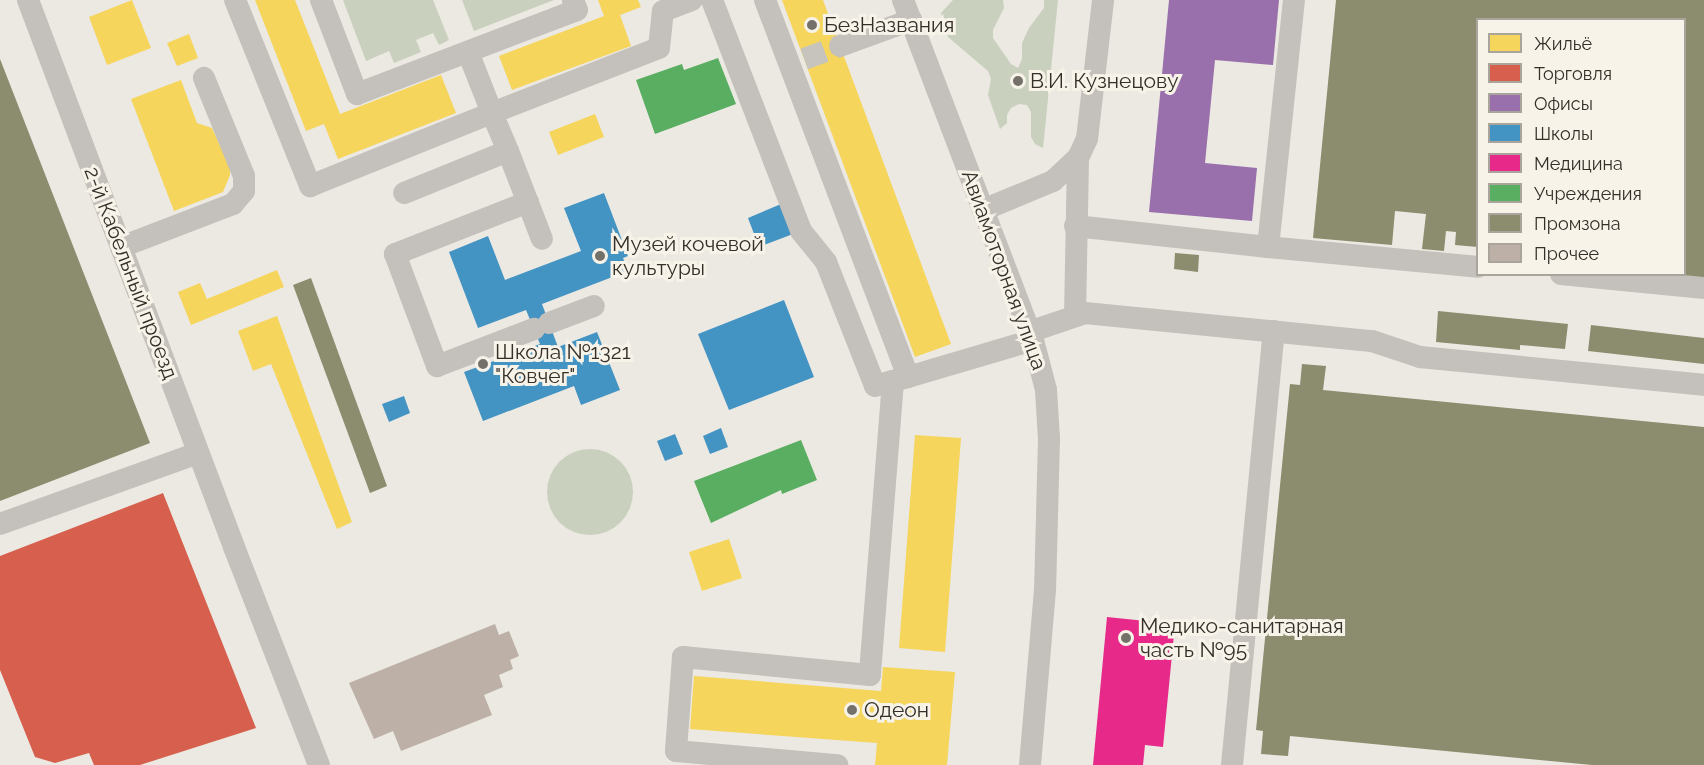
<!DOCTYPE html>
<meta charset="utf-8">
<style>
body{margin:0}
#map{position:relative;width:1704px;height:765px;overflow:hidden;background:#ebe9e2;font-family:Raleway,sans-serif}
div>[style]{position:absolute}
.green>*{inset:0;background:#c9d0bd}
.round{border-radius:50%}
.homes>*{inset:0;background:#f6d55c}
.shops>*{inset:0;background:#d6604d}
.offices>*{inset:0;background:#9970ab}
.schools>*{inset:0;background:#4393c3}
.health>*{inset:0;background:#e7298a}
.public>*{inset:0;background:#5aae61}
.industry>*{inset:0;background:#8c8c6e}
.building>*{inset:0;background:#bdb0a6}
.minor-tunnel>*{height:22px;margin-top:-11px;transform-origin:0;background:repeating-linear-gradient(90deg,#c6c4bd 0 22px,transparent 0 33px)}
.minor>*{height:22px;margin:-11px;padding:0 11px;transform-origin:11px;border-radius:11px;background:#c4c0bb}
.dots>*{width:16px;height:16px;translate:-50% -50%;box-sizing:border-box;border:3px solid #f7f3e9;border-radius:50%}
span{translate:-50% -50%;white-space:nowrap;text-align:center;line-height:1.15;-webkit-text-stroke:6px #f7f3e9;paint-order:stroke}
.poi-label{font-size:21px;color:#342f29}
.left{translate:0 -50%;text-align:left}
.street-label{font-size:21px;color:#342f29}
.legend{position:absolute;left:1476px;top:18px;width:210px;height:258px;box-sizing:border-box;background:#f7f3e9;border:2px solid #a9a59c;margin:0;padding:8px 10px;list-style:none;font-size:18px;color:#342f29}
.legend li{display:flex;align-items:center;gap:12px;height:30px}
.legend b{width:30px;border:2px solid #a9a59c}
</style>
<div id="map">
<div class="green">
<div style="clip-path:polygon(343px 0,433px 0,449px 40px,439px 45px,433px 33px,416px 40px,421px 52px,394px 63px,389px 51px,366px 61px)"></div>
<div style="clip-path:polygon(462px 0,554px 0,474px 31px)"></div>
<div style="clip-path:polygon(953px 0,1003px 0,1004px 8px,993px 30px,993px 38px,1011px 64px,1018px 68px,1022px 59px,1022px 43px,1029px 28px,1044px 8px,1044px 0,1058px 0,1043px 148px,1035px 144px,1031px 137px,1031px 112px,1027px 105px,1019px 104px,1011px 108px,1007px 115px,1007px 123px,1000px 129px,988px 95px,991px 79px,988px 71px,948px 37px,941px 13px)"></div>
<div class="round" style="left:547px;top:449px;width:86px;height:86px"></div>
</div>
<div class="homes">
<div style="clip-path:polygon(132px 0,151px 48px,107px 65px,89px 17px)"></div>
<div style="clip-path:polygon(255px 0,295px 0,340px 114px,441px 75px,456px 113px,338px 159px,324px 124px,306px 131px)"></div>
<div style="clip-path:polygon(598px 0,638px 0,641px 7px,620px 15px,631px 46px,512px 90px,499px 56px,604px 16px)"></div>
<div style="clip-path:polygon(782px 0,823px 0,951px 344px,915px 357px)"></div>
<div style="clip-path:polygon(189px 34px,198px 58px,177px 66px,167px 43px)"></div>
<div style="clip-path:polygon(181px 80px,197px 123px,212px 128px,230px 167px,230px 175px,223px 192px,174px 211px,131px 99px)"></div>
<div style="clip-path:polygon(595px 114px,604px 137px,558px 155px,549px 132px)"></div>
<div style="clip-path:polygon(277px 270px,284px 287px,191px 325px,178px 292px,200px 283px,207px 299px)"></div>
<div style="clip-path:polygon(277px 316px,352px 522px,337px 529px,271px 364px,253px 371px,238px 331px)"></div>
<div style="clip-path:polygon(915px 435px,961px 438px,945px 652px,899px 648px)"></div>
<div style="clip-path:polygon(729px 539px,742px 578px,702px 591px,689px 552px)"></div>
<div style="clip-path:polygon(883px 667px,955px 672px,947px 765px,875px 765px,877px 743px,690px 729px,694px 676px,881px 691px)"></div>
</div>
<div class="shops">
<div style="clip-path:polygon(163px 493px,256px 728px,140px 765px,94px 765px,89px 753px,55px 763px,35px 757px,0 670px,0 556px)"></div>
</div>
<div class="offices">
<div style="clip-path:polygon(1169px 0,1279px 0,1273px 65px,1215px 60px,1205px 163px,1257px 168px,1252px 221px,1149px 212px)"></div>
</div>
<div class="schools">
<div style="clip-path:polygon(604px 193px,628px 256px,623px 258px,628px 271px,542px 304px,558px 347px,597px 332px,620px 390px,581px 405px,574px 386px,483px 421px,464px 372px,540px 344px,526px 310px,478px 328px,449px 252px,488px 236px,505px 280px,581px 251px,564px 208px)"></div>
<div style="clip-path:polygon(781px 204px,793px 234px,759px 247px,748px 218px)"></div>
<div style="clip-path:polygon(784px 300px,814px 377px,729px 410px,698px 334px)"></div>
<div style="clip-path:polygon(404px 396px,410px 413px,389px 422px,382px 404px)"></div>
<div style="clip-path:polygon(721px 428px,728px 447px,710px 454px,703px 436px)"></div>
<div style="clip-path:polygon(675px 434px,683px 454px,665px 461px,657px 441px)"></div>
</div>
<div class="health">
<div style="clip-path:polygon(1107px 617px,1175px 624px,1163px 747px,1145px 745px,1143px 765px,1093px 765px)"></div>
</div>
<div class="public">
<div style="clip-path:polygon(718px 58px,736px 104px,655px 134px,636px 80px,682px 64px,684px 70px)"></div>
<div style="clip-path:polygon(801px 440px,817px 480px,782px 494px,781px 490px,711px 523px,694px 481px)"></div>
</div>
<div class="industry">
<div style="clip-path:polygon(1336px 0,1704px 0,1704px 278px,1684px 276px,1684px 20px,1478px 20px,1478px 247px,1455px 245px,1456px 232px,1446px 231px,1444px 251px,1422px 249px,1426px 214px,1395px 211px,1392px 245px,1313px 238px)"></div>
<div style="clip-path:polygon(0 59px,150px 443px,0 501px)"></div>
<div style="clip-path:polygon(1175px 253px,1199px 255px,1198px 272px,1174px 269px)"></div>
<div style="clip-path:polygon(311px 278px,387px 486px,370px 493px,293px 285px)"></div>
<div style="clip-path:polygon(1438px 311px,1568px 324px,1565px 349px,1520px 345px,1520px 350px,1436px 342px)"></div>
<div style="clip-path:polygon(1591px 325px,1704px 338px,1704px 364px,1588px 351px)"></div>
<div style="clip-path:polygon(1302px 364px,1326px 366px,1323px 390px,1704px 427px,1704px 765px,1592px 765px,1290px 736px,1288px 756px,1261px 754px,1263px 731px,1256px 730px,1290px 384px,1300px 385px)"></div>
</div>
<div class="building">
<div style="clip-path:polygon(495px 624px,499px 635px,509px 631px,519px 656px,510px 660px,513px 669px,499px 675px,503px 687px,484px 695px,492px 715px,401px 751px,393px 731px,374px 739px,349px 683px)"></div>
</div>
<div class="minor-tunnel">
<div style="left:804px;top:59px;width:38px;rotate:-20deg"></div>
</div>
<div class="minor">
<div style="left:28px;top:0;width:585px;rotate:69.36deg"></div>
<div style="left:234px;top:547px;width:234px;rotate:68.7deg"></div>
<div style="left:235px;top:0;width:201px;rotate:68deg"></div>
<div style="left:310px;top:186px;width:196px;rotate:-21.9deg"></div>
<div style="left:492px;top:113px;width:41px;rotate:67.2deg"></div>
<div style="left:508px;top:151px;width:112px;rotate:158deg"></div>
<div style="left:321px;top:0;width:101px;rotate:69deg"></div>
<div style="left:357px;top:94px;width:235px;rotate:-20.9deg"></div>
<div style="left:577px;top:10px;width:11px;rotate:-112deg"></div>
<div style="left:712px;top:0;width:248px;rotate:68.9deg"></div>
<div style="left:801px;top:231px;width:40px;rotate:51deg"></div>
<div style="left:826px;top:262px;width:133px;rotate:68.4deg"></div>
<div style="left:875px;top:386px;width:19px;rotate:-16deg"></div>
<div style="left:765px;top:0;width:403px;rotate:69.2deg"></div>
<div style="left:908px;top:377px;width:16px;rotate:165deg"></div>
<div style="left:893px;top:381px;width:295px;rotate:94.5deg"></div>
<div style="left:870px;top:675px;width:188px;rotate:-174.5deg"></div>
<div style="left:683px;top:657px;width:94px;rotate:94.3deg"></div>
<div style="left:676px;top:751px;width:162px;rotate:5deg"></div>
<div style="left:903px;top:0;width:364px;rotate:69.1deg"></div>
<div style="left:1033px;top:340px;width:52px;rotate:75.4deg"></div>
<div style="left:1046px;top:390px;width:49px;rotate:86.5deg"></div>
<div style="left:1049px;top:439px;width:151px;rotate:91.5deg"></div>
<div style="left:1045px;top:590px;width:176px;rotate:94.9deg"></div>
<div style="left:840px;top:46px;width:76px;rotate:-20.1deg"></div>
<div style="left:468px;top:52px;width:66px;rotate:68.5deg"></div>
<div style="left:492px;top:113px;width:179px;rotate:-21.3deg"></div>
<div style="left:659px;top:48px;width:37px;rotate:-84deg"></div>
<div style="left:663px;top:11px;width:31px;rotate:-21deg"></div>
<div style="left:508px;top:151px;width:94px;rotate:68.9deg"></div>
<div style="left:528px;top:202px;width:143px;rotate:158.6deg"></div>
<div style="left:395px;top:254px;width:120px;rotate:69.4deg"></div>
<div style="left:437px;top:366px;width:104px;rotate:-20.9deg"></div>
<div style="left:983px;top:210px;width:76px;rotate:-22.5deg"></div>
<div style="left:1053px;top:181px;width:34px;rotate:-43deg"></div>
<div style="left:1078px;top:158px;width:21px;rotate:-65deg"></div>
<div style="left:1087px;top:139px;width:140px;rotate:-83.4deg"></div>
<div style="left:1075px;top:226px;width:194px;rotate:6.2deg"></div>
<div style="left:1268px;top:247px;width:248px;rotate:-84deg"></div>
<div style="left:121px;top:247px;width:120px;rotate:-21deg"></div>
<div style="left:233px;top:204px;width:17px;rotate:-50deg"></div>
<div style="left:244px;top:191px;width:15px;rotate:-90deg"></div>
<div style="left:244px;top:176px;width:106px;rotate:-112.2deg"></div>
<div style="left:1268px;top:247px;width:211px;rotate:5.4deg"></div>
<div style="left:1561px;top:274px;width:144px;rotate:5.6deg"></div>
<div style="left:1075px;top:316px;width:158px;rotate:-88.9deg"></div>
<div style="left:549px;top:323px;width:48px;rotate:-20.7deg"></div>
<div style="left:1029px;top:332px;width:59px;rotate:-18.7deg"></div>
<div style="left:1085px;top:313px;width:288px;rotate:5.6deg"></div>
<div style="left:1372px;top:341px;width:51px;rotate:18.4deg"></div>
<div style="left:1420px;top:357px;width:285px;rotate:5.6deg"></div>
<div style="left:908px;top:377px;width:130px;rotate:-16.5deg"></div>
<div style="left:0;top:524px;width:210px;rotate:-19.7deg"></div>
<div style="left:1232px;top:765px;width:436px;rotate:-84.5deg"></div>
</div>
<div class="dots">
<div style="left:812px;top:25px;background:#74706a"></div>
<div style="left:1018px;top:81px;background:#74706a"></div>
<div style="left:600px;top:256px;background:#74706a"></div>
<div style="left:483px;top:364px;background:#74706a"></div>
<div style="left:1126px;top:638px;background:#74706a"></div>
<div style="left:852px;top:710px;background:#74706a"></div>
</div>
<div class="poi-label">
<span class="left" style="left:824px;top:25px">БезНазвания</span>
<span class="left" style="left:1030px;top:81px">В.И. Кузнецову</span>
<span class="left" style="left:612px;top:256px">Музей кочевой<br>культуры</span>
<span class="left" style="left:495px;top:364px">Школа №1321<br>"Ковчег"</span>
<span class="left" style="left:1140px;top:638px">Медико-санитарная<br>часть №95</span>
<span class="left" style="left:864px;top:710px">Одеон</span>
</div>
<div class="street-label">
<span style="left:1004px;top:270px;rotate:70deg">Авиамоторная улица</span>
<span style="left:131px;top:273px;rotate:69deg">2-й Кабельный проезд</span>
</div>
<ul class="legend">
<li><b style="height:16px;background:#f6d55c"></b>Жильё</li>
<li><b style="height:16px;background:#d6604d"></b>Торговля</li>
<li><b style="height:16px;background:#9970ab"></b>Офисы</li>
<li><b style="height:16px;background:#4393c3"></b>Школы</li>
<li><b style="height:16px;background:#e7298a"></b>Медицина</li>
<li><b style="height:16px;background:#5aae61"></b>Учреждения</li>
<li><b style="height:16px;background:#8c8c6e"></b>Промзона</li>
<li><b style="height:16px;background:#bdb0a6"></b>Прочее</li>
</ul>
</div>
